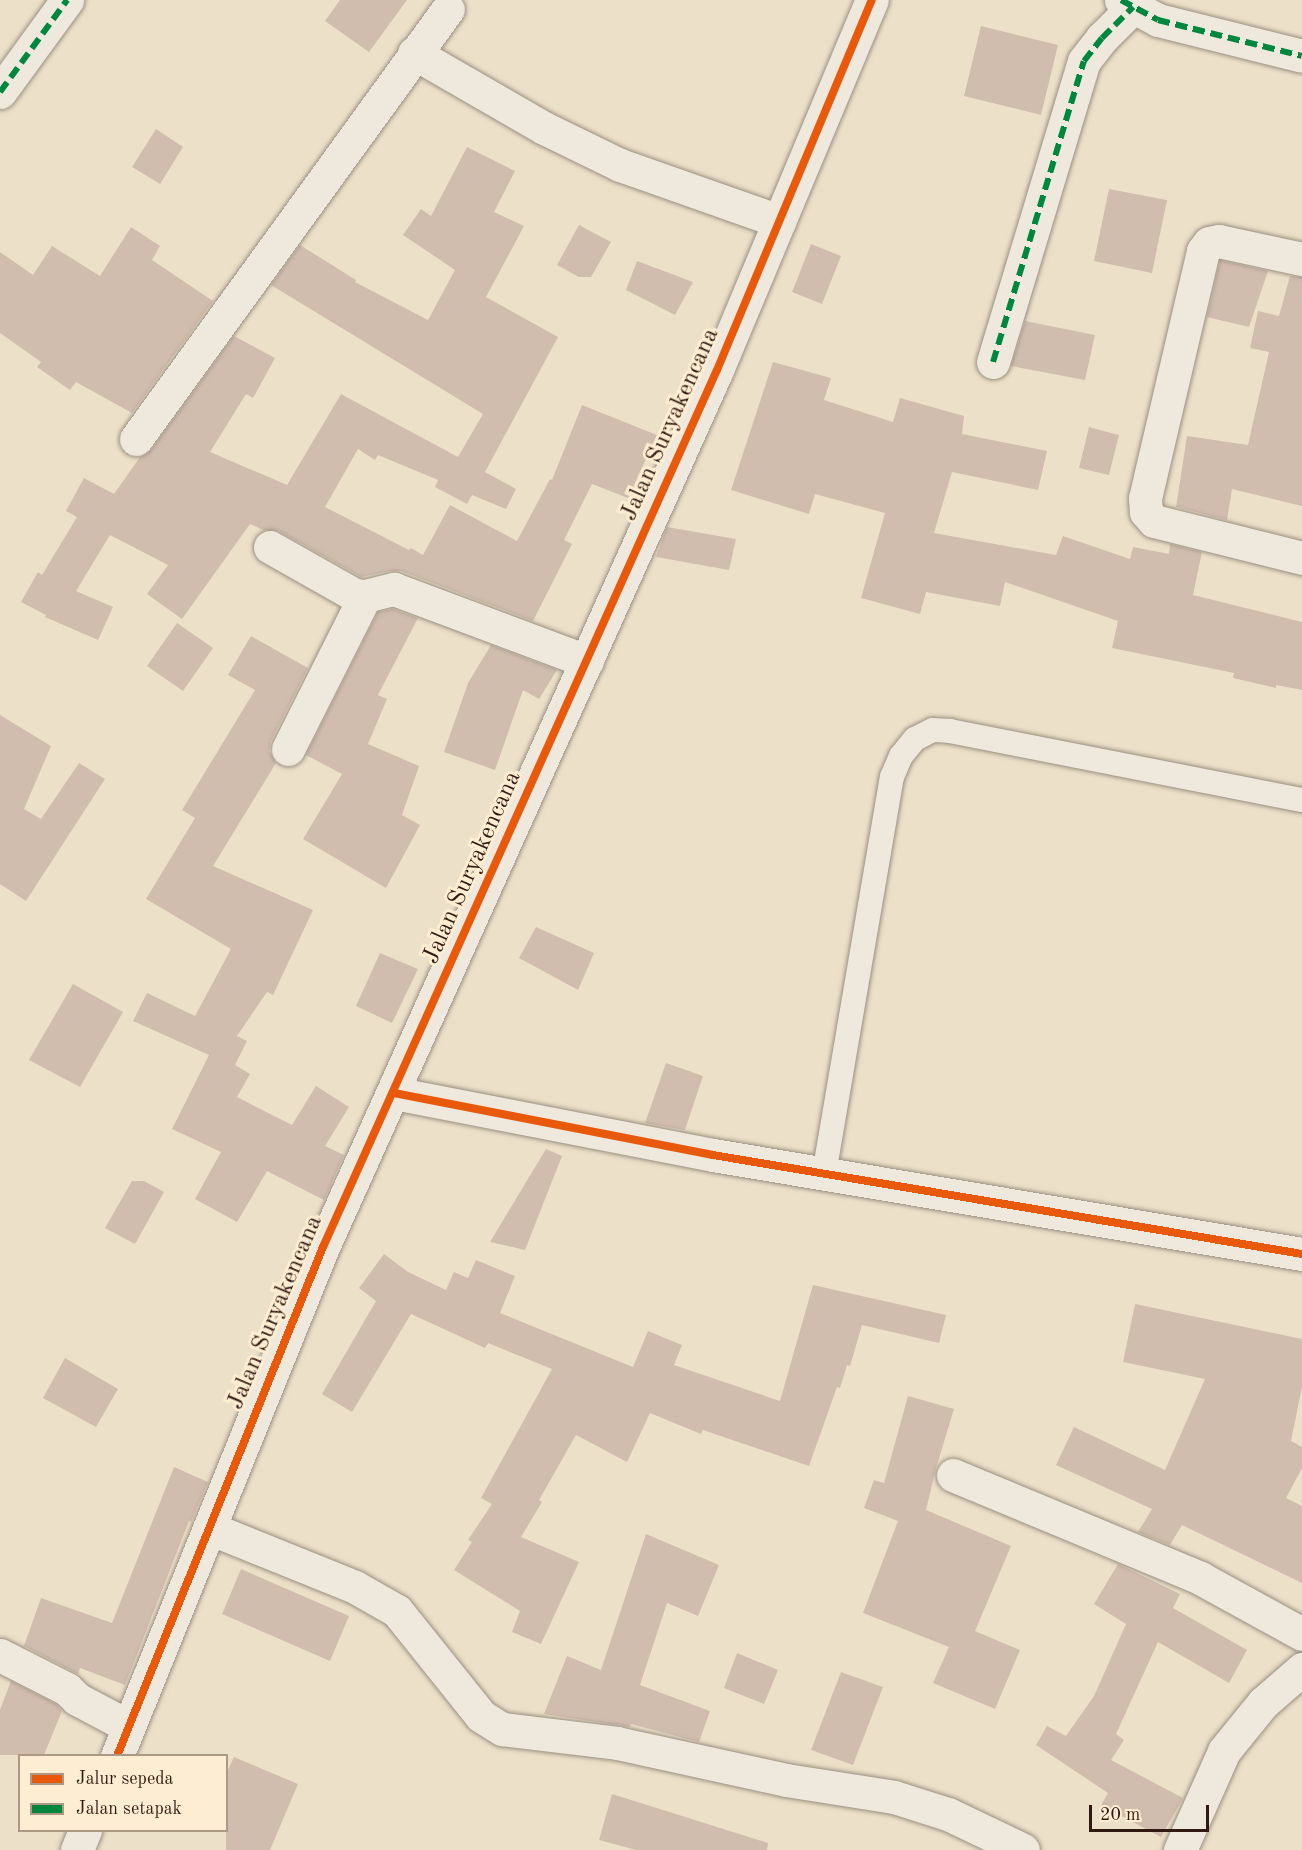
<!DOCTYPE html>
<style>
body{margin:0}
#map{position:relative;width:1302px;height:1850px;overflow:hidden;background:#ede0c8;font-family:"Old Standard TT",serif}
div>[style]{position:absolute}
.building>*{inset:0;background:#d1bdae}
.roads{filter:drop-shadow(0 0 2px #9a9082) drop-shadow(0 0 2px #9a9082)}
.lane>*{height:24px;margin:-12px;padding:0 12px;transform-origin:12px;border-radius:12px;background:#efe8dc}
.street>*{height:33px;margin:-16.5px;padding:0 16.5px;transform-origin:16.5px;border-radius:16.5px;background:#efe8dc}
.secondary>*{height:33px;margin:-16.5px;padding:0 16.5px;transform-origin:16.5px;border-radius:16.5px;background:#efe8dc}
.quiet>*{height:6px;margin-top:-3px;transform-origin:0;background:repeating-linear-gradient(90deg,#00873e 0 12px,transparent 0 18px)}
.cycleway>*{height:8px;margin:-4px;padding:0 4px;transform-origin:4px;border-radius:4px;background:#e8590c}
span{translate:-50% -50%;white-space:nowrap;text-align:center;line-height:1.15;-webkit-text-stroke:6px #fdedd2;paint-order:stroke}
.street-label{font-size:24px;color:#311911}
.legend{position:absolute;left:18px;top:1754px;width:210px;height:78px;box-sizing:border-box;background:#fdedd2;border:2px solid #ab9885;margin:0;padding:8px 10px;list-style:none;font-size:18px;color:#311911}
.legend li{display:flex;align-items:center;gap:12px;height:30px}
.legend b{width:30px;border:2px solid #ab9885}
.scale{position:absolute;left:1089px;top:1805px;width:120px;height:27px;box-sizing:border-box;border:3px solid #311911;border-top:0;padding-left:8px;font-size:18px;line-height:21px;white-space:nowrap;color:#311911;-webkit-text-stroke:4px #fdedd2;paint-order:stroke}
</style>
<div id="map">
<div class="building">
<div style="clip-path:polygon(340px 0,407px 0,369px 52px,325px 21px)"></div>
<div style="clip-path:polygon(981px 26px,1058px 45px,1041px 115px,964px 96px)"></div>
<div style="clip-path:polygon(156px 129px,183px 147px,160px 184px,132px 167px)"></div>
<div style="clip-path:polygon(467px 147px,515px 171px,494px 212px,524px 226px,486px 297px,558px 337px,485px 472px,516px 489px,506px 509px,472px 495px,467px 504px,435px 487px,438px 480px,378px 455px,375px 460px,358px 449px,325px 507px,409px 550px,411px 548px,423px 555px,450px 505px,517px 541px,550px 479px,552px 480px,582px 405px,657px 435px,628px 498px,592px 484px,564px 540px,572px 544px,533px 621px,401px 571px,390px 571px,361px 577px,279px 531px,263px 530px,250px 524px,182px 619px,147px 594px,168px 565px,110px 535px,76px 591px,113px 607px,98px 640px,45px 617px,46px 615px,21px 602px,38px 572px,42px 575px,77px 517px,66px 511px,84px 478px,114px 494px,140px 457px,151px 450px,234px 336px,275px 358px,253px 398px,246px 394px,210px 452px,287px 485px,341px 394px,458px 457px,483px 414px,271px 285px,300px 245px,356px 280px,355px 282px,428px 320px,455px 270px,403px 235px,421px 209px,431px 216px)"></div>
<div style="clip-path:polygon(1109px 189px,1167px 200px,1152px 273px,1094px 261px)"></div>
<div style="clip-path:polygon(579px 225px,611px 242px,591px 277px,579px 277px,557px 265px)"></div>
<div style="clip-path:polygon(131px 227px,160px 246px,152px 260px,213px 301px,132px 413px,76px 382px,70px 390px,37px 367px,41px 362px,0 333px,0 252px,33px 275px,52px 246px,100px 276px)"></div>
<div style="clip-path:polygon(811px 244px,841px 256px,822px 304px,792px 292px)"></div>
<div style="clip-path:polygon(1220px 260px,1268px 271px,1249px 327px,1207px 317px)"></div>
<div style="clip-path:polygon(637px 261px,693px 282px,675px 315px,626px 290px)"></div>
<div style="clip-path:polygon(1290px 276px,1302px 277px,1302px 506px,1232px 489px,1227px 520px,1176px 507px,1187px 436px,1248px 445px,1269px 352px,1250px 348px,1258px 311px,1279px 316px)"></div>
<div style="clip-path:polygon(1025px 321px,1095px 335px,1085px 380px,1011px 366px)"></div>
<div style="clip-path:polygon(773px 362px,831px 378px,824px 400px,893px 422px,900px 398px,964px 416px,962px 434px,1047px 451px,1038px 490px,952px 472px,934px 533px,1056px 555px,1063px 536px,1130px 559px,1133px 547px,1169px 554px,1170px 544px,1202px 552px,1193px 595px,1302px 622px,1302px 690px,1276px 685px,1276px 688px,1233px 678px,1234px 673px,1112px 648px,1118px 621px,1005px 582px,1000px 606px,926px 592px,920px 614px,861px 598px,885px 513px,815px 494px,809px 514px,731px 490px)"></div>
<div style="clip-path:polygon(1089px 427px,1119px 435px,1109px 475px,1079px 468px)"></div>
<div style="clip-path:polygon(667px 527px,736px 539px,729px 570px,656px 557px)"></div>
<div style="clip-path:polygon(393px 609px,418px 618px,378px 695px,387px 699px,368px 744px,419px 766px,402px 815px,420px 825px,386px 888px,303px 839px,342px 774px,306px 755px,378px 612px)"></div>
<div style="clip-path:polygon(177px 623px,213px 648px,183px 691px,147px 666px)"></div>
<div style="clip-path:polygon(251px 636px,308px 668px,271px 741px,269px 751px,276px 763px,213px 866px,313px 910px,273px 995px,267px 992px,237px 1036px,247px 1041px,235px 1065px,250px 1074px,237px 1097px,292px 1125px,316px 1086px,349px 1107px,325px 1146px,344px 1155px,324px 1200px,267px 1171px,237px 1222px,195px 1199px,221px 1152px,172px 1129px,209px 1055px,133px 1021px,147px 993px,195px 1016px,231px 949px,146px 899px,195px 818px,182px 810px,255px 690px,228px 675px)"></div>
<div style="clip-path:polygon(491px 645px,557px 670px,539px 699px,523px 690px,495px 770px,444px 752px,468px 683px)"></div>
<div style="clip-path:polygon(0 715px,51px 746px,24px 809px,41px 819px,79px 763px,105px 779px,26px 901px,0 884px)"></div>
<div style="clip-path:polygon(536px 927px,594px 953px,578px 990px,519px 958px)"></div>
<div style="clip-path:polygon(380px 953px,418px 969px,392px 1023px,356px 1006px)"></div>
<div style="clip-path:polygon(73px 984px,123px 1012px,80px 1087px,29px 1060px)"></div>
<div style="clip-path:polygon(666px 1063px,703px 1076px,685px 1130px,645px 1123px)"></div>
<div style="clip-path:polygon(546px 1149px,562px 1156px,525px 1250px,490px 1242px)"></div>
<div style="clip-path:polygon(132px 1181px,144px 1181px,164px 1192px,135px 1244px,105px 1228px)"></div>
<div style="clip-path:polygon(384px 1254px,408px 1272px,446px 1290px,454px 1272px,468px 1278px,476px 1260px,515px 1276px,500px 1313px,633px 1367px,648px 1331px,682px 1345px,674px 1365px,780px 1401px,813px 1285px,946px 1315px,939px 1343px,862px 1325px,850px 1366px,847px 1365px,840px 1388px,837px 1387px,809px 1466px,703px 1430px,701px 1434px,650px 1413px,627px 1462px,576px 1435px,539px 1500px,542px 1502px,521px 1537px,579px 1562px,541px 1644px,512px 1632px,520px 1611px,454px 1570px,472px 1542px,468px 1540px,492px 1504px,481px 1498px,552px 1369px,488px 1343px,485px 1348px,411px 1314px,352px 1412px,322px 1394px,376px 1301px,359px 1288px)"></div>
<div style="clip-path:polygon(1135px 1304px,1302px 1339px,1302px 1387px,1291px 1441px,1302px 1447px,1302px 1468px,1286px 1498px,1302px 1506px,1302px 1583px,1182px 1525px,1170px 1545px,1138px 1532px,1152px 1509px,1056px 1465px,1074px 1427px,1165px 1470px,1205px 1379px,1123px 1362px)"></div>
<div style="clip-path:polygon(65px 1358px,118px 1389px,96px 1427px,43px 1398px)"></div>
<div style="clip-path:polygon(908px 1396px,954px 1409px,936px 1468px,926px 1510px,1011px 1546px,975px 1631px,1020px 1650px,995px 1709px,933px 1683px,949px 1647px,863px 1613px,898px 1521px,864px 1508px,874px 1480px,884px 1483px)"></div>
<div style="clip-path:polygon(174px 1467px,208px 1482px,191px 1522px,189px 1521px,125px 1685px,80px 1668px,78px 1674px,24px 1646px,41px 1598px,112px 1623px)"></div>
<div style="clip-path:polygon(646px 1534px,719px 1565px,698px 1616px,667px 1603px,640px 1685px,710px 1711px,699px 1742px,631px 1724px,630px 1727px,544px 1714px,567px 1656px,601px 1670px)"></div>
<div style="clip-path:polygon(1118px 1564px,1180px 1594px,1173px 1608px,1247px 1650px,1229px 1683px,1158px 1642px,1116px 1734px,1124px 1740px,1111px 1760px,1183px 1798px,1161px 1837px,1101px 1805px,1108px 1793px,1036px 1745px,1047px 1726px,1066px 1736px,1094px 1696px,1126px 1624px,1094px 1604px)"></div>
<div style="clip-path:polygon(241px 1569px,349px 1616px,330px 1661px,222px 1614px)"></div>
<div style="clip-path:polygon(737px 1653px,778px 1670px,764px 1704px,724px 1688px)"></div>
<div style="clip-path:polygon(841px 1672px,883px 1687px,853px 1765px,811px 1750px)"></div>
<div style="clip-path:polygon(11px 1681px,56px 1704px,62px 1711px,44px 1755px,0 1755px,0 1710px)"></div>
<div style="clip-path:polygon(234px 1757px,298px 1784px,270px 1850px,226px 1850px,226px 1774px)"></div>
<div style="clip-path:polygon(612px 1794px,768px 1843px,767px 1850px,636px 1850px,599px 1840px)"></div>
</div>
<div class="roads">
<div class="lane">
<div style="left:824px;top:1174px;width:403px;rotate:-80.3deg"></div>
<div style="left:892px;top:777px;width:23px;rotate:-67deg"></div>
<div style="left:901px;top:756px;width:22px;rotate:-51deg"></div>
<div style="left:915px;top:739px;width:20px;rotate:-27deg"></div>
<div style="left:933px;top:730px;width:17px;rotate:3deg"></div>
<div style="left:950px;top:731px;width:359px;rotate:11.1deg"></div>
</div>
<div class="street">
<div style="left:1121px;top:0;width:42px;rotate:28.4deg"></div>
<div style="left:1158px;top:20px;width:148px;rotate:14deg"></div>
<div style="left:414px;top:53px;width:150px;rotate:30deg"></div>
<div style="left:544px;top:128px;width:85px;rotate:26deg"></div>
<div style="left:620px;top:165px;width:169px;rotate:19.4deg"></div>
<div style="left:0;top:92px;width:114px;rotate:-53.9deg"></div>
<div style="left:1302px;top:259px;width:85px;rotate:-167.8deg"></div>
<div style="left:1219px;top:241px;width:10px;rotate:169deg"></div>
<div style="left:1209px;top:243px;width:10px;rotate:127deg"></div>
<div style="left:1203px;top:251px;width:254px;rotate:103.2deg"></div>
<div style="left:1145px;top:498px;width:14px;rotate:86deg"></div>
<div style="left:1146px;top:512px;width:12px;rotate:48deg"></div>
<div style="left:1154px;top:521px;width:153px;rotate:14deg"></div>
<div style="left:993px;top:362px;width:314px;rotate:-73.2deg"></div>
<div style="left:1084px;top:61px;width:29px;rotate:-52deg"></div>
<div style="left:1102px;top:38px;width:44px;rotate:-45deg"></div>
<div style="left:136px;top:439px;width:531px;rotate:-54.04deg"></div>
<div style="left:270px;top:547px;width:98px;rotate:29.5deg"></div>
<div style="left:355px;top:595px;width:10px;rotate:6deg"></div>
<div style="left:365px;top:596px;width:30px;rotate:-14deg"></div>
<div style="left:394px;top:589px;width:206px;rotate:20.5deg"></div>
<div style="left:288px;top:749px;width:171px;rotate:-63.3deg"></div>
<div style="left:394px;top:1093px;width:325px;rotate:11deg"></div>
<div style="left:713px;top:1155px;width:597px;rotate:9.54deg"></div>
<div style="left:953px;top:1475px;width:268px;rotate:22.6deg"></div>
<div style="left:1200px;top:1578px;width:116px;rotate:28.8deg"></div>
<div style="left:209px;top:1528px;width:157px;rotate:22deg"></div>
<div style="left:355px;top:1587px;width:48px;rotate:29.7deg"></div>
<div style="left:397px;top:1611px;width:134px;rotate:51.3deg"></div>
<div style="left:481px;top:1716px;width:25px;rotate:32deg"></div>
<div style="left:502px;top:1729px;width:116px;rotate:6.9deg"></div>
<div style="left:617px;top:1743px;width:173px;rotate:12.3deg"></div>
<div style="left:786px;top:1780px;width:109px;rotate:8.9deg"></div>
<div style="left:894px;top:1797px;width:57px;rotate:17.5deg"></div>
<div style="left:948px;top:1814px;width:83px;rotate:25.6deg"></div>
<div style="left:0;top:1655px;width:75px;rotate:26.9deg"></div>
<div style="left:67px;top:1689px;width:14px;rotate:45deg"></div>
<div style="left:77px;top:1699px;width:58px;rotate:27.9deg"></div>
<div style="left:1180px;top:1850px;width:108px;rotate:-66deg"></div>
<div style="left:1224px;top:1751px;width:62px;rotate:-50.9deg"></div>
<div style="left:1263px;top:1703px;width:52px;rotate:-41.1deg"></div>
</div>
<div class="secondary">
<div style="left:117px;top:1756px;width:549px;rotate:-67.97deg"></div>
<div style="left:323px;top:1247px;width:961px;rotate:-65.81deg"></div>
<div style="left:717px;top:370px;width:401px;rotate:-67.3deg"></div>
<div style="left:77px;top:1850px;width:22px;rotate:-68deg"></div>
</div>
</div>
<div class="quiet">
<div style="left:1121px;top:0;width:42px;rotate:28.4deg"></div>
<div style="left:1158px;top:20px;width:148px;rotate:14deg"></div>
<div style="left:0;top:92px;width:114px;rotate:-53.9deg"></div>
<div style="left:993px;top:362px;width:314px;rotate:-73.2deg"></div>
<div style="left:1084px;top:61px;width:29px;rotate:-52deg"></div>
<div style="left:1102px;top:38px;width:44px;rotate:-45deg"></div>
</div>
<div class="cycleway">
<div style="left:394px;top:1093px;width:325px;rotate:11deg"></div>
<div style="left:713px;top:1155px;width:597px;rotate:9.54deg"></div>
<div style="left:117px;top:1756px;width:549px;rotate:-67.97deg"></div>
<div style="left:323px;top:1247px;width:961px;rotate:-65.81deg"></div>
<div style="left:717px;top:370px;width:401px;rotate:-67.3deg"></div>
</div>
<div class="street-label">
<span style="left:671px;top:425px;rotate:-66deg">Jalan Suryakencana</span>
<span style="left:473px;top:868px;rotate:-66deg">Jalan Suryakencana</span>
<span style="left:276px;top:1313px;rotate:-67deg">Jalan Suryakencana</span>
</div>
<ul class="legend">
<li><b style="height:8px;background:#e8590c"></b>Jalur sepeda</li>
<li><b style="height:8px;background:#00873e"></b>Jalan setapak</li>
</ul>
<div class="scale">20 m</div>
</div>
